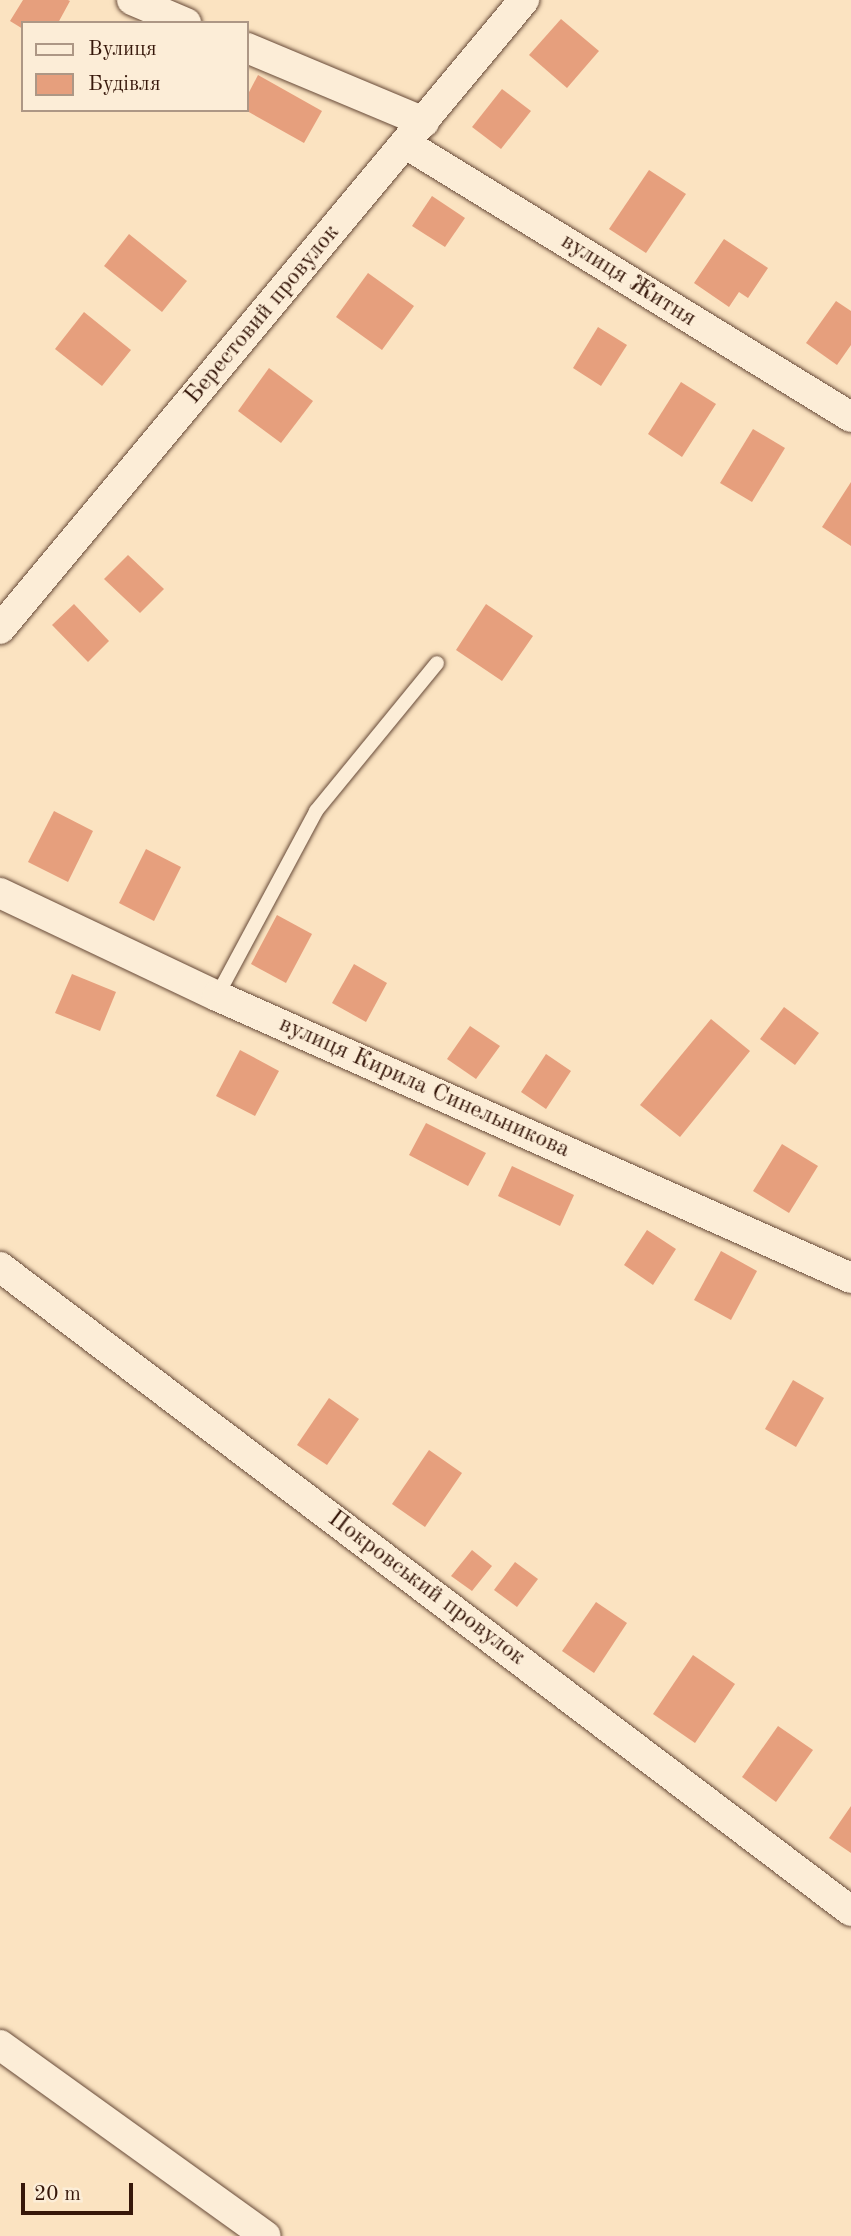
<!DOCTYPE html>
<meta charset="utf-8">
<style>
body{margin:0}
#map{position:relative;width:851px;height:2236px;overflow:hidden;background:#fbe3c1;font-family:"Old Standard TT",serif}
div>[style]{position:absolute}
.building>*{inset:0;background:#e69f7d}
.roads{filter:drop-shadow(0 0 2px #674a38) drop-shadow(0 0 2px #674a38)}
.lane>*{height:14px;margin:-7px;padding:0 7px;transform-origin:7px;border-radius:7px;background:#fcedd7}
.street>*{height:30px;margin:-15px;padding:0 15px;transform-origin:15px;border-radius:15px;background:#fcedd7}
span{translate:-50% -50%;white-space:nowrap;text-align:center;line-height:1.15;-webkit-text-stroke:5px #fcedd7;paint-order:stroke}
.street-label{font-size:24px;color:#36170a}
.legend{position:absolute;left:21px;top:21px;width:228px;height:91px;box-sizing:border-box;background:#fcedd7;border:2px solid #ad9785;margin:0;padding:9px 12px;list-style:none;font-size:21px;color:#36170a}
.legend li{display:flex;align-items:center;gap:14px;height:35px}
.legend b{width:35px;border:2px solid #ad9785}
.scale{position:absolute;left:21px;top:2183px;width:112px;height:32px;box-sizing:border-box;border:4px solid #36170a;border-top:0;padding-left:9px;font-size:21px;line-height:24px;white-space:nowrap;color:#36170a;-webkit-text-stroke:5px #fcedd7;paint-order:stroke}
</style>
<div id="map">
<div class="building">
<div style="clip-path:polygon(23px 0,68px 0,70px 1px,58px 23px,23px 23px,23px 29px,10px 21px)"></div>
<div style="clip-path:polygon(561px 19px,599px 51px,567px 88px,529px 55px)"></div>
<div style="clip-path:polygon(258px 75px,322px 111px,304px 143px,247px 111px,247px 96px)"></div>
<div style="clip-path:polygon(502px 89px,531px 111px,501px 149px,472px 127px)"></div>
<div style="clip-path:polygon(649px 170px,686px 194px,646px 253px,609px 229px)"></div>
<div style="clip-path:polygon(432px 196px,465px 218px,445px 247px,412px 226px)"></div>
<div style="clip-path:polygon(129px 234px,187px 281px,162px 312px,104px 266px)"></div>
<div style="clip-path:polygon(724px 239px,768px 268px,748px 298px,739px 292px,729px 307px,694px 283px)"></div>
<div style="clip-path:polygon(368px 273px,414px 306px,382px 350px,336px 317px)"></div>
<div style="clip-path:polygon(836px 301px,851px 311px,851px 345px,837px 365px,806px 343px)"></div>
<div style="clip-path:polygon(84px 312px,131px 350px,102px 386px,55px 349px)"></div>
<div style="clip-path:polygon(598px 327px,627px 345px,601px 386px,573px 368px)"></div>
<div style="clip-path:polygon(269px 368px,313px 401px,281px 443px,238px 411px)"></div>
<div style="clip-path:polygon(681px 382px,716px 404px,682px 457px,648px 434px)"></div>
<div style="clip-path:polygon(753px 429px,785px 448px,752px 502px,720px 483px)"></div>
<div style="clip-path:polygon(851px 482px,851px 546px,822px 527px)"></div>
<div style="clip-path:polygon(128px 555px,164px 589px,140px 613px,104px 579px)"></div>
<div style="clip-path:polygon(74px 604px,109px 641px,88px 662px,52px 625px)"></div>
<div style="clip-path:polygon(486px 604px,533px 636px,502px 681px,456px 650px)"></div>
<div style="clip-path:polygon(54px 811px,93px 831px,68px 882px,28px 862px)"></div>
<div style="clip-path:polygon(146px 849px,181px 867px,154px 921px,119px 903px)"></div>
<div style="clip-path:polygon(277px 915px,312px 934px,286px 983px,251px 964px)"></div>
<div style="clip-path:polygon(354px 964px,387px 983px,366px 1022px,332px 1003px)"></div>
<div style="clip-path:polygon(72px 974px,116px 992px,100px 1031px,55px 1013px)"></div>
<div style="clip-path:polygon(784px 1007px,819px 1033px,795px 1065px,760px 1039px)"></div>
<div style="clip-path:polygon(711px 1019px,750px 1051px,680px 1137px,640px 1105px)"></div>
<div style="clip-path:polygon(470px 1026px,500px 1046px,476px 1079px,447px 1059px)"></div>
<div style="clip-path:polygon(240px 1050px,279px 1071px,255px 1116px,216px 1096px)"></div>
<div style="clip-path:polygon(546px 1054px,571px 1071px,546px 1109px,521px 1092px)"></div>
<div style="clip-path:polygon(426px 1123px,486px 1153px,468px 1186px,409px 1155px)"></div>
<div style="clip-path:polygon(782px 1144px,818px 1166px,789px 1213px,753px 1191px)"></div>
<div style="clip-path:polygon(512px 1166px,574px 1195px,560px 1226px,498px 1196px)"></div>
<div style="clip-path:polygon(647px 1230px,676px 1249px,653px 1285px,624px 1265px)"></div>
<div style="clip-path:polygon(721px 1251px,757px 1271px,731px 1320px,694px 1300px)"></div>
<div style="clip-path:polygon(793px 1380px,824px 1398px,796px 1447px,765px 1429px)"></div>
<div style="clip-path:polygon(329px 1398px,359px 1419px,327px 1465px,297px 1445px)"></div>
<div style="clip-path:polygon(429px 1450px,462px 1473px,425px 1527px,392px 1504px)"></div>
<div style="clip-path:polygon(472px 1550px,492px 1566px,472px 1591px,451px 1576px)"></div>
<div style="clip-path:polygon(515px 1562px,538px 1579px,517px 1607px,494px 1590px)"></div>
<div style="clip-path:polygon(596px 1602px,627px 1623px,594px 1673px,562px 1651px)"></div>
<div style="clip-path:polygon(693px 1655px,735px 1684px,695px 1743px,653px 1714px)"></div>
<div style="clip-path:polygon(778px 1726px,813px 1750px,776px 1802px,742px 1777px)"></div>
<div style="clip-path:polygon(851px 1806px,851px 1853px,829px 1838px)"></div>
</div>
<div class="roads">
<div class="lane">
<div style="left:217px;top:996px;width:210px;rotate:-61.8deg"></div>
<div style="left:316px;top:811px;width:191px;rotate:-50.7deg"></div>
</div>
<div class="street">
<div style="left:132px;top:0;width:59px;rotate:23.1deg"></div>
<div style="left:247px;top:48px;width:192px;rotate:22.7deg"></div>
<div style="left:406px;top:144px;width:522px;rotate:31.53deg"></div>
<div style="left:0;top:629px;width:819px;rotate:-50.2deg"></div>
<div style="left:0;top:893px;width:240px;rotate:25.4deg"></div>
<div style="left:217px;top:996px;width:694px;rotate:23.98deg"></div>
<div style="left:0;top:1267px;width:1067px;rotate:37.12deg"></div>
<div style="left:0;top:2045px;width:327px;rotate:35.7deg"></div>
</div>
</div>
<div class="street-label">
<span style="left:628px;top:281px;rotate:32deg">вулиця Житня</span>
<span style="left:263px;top:315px;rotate:-50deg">Берестовий провулок</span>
<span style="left:424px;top:1088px;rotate:24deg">вулиця Кирила Синельникова</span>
<span style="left:426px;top:1589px;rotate:37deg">Покровський провулок</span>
</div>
<ul class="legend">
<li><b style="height:9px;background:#fcedd7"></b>Вулиця</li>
<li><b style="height:19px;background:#e69f7d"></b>Будівля</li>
</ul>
<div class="scale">20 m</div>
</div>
